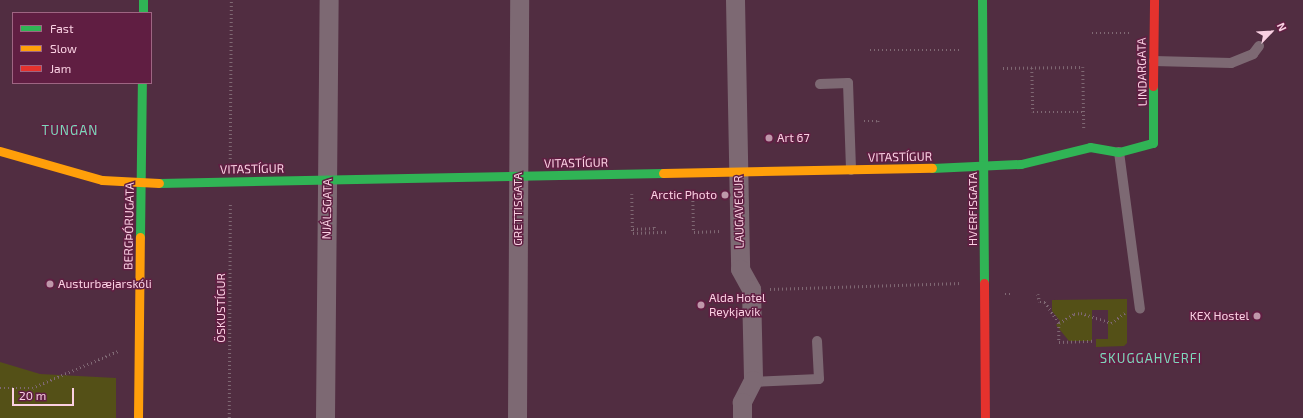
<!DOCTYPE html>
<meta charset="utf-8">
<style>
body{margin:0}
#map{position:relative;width:1303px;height:418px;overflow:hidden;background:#512d41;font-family:"Exo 2",sans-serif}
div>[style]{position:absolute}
.green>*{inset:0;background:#545017}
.path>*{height:2.5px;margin-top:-1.25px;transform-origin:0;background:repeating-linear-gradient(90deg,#7f6873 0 1px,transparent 0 4px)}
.lane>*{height:10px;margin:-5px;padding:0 5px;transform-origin:5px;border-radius:5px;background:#7d6973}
.street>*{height:19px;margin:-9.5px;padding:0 9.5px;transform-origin:9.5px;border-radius:9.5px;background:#7d6973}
.fast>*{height:9px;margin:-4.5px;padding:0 4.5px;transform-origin:4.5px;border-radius:4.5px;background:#30b455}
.slow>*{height:9px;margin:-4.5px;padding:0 4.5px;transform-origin:4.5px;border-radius:4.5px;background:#ff9f0a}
.jam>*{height:9px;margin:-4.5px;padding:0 4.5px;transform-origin:4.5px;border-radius:4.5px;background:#e5322d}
.dots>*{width:11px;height:11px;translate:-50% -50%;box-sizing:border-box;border:2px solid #601e42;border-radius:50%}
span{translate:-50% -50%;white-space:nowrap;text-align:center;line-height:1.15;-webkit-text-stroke:3px #601e42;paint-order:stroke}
.street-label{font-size:12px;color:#fad0e2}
.poi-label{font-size:12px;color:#fad0e2}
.left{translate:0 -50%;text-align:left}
.right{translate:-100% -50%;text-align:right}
.neighbourhood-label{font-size:13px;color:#7cd9ba;letter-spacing:1px}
.legend{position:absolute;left:12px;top:12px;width:140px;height:72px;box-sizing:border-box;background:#601e42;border:1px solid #9e6582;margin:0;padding:5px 7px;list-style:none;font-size:12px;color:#fad0e2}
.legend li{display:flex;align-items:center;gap:8px;height:20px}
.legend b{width:20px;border:1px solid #9e6582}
.north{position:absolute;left:1251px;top:12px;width:40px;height:40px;-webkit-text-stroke:3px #601e42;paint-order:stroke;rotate:65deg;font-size:11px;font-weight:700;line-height:16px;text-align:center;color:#fad0e2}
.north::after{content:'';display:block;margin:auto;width:14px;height:18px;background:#fad0e2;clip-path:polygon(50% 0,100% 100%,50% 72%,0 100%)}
.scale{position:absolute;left:12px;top:388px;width:62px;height:18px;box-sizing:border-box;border:2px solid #fad0e2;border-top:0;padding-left:5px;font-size:12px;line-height:14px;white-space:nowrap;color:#fad0e2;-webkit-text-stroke:3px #601e42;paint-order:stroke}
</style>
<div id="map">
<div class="green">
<div style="clip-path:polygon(1127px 299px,1127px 343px,1124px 346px,1096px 347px,1096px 339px,1108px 339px,1108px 310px,1092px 310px,1092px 341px,1069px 341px,1056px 325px,1060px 321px,1052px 311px,1052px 300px)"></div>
<div style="clip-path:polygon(0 362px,40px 374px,116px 378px,116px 418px,0 418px)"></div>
</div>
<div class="path">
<div style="left:1092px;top:33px;width:40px"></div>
<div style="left:870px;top:50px;width:90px"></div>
<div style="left:1003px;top:68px;width:80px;rotate:-0.7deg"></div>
<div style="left:1083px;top:67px;width:61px;rotate:89.1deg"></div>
<div style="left:1032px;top:68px;width:44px;rotate:88.7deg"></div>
<div style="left:1033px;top:112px;width:51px"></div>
<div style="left:864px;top:121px;width:14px"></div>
<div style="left:878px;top:121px;width:3px;rotate:72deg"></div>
<div style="left:230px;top:159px;width:159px;rotate:-89.6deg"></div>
<div style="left:693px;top:193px;width:39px;rotate:89deg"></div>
<div style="left:694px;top:232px;width:26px;rotate:-2deg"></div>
<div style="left:632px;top:194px;width:39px;rotate:89deg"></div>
<div style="left:633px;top:233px;width:34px;rotate:-2deg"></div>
<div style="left:633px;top:229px;width:21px;rotate:-3deg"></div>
<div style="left:654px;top:228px;width:3px;rotate:-90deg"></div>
<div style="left:770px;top:289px;width:192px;rotate:-1.8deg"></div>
<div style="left:1005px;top:294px;width:6px"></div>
<div style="left:1038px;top:294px;width:8px;rotate:76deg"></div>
<div style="left:1040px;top:302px;width:5px"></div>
<div style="left:1045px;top:302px;width:25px;rotate:56deg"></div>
<div style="left:1059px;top:323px;width:19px;rotate:90deg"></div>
<div style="left:1059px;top:342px;width:35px;rotate:-2deg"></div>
<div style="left:1059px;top:323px;width:17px;rotate:-31deg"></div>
<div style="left:1074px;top:314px;width:7px;rotate:-8deg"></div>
<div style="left:1081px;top:313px;width:32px;rotate:18deg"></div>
<div style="left:1111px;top:323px;width:17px;rotate:-36deg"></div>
<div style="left:0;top:388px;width:32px"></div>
<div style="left:32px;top:388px;width:94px;rotate:-23.3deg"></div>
<div style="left:229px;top:418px;width:215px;rotate:-89.7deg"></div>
</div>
<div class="lane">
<div style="left:1154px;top:61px;width:77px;rotate:1.5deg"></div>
<div style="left:1231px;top:63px;width:24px;rotate:-22deg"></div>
<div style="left:1253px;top:54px;width:10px;rotate:-53deg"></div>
<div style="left:820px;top:84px;width:28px;rotate:-2deg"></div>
<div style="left:848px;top:83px;width:87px;rotate:88deg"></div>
<div style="left:1119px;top:152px;width:158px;rotate:82.4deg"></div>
<div style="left:752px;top:382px;width:67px;rotate:-2.6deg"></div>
<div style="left:819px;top:379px;width:38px;rotate:-93deg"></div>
</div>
<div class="street">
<div style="left:735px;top:0;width:269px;rotate:88.9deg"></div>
<div style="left:740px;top:269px;width:23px;rotate:61deg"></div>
<div style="left:751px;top:289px;width:91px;rotate:88.7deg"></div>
<div style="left:753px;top:380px;width:25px;rotate:117deg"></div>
<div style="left:742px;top:402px;width:16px;rotate:90deg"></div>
<div style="left:325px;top:418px;width:418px;rotate:-89.5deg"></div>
<div style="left:517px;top:418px;width:418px;rotate:-89.7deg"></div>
</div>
<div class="fast">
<div style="left:143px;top:0;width:13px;rotate:90deg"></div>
<div style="left:982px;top:0;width:283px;rotate:89.6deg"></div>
<div style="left:932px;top:168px;width:89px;rotate:-2.6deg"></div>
<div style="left:1021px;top:164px;width:71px;rotate:-13.8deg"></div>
<div style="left:1090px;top:147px;width:29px;rotate:10deg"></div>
<div style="left:1119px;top:152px;width:35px;rotate:-15deg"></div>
<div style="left:1153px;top:143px;width:57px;rotate:-90deg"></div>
<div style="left:159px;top:183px;width:504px;rotate:-1.14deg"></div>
<div style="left:140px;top:237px;width:154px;rotate:-89.3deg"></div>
</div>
<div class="slow">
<div style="left:0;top:151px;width:106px;rotate:15.9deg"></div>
<div style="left:102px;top:180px;width:57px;rotate:3deg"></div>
<div style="left:663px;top:173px;width:269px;rotate:-1.1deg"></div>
<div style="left:138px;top:418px;width:181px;rotate:-89.4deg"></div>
</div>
<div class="jam">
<div style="left:1153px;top:86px;width:86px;rotate:-89.3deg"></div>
<div style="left:984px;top:283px;width:135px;rotate:89.6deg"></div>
</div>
<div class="dots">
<div style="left:769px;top:138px;background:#bf97aa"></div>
<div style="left:725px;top:195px;background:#bf97aa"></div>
<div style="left:50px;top:284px;background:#bf97aa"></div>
<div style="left:701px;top:305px;background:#bf97aa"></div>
<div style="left:1257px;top:316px;background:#bf97aa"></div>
</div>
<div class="street-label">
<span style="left:1142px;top:72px;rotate:-91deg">LINDARGATA</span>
<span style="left:900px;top:157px;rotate:-1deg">VITASTÍGUR</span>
<span style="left:576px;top:163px;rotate:-1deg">VITASTÍGUR</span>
<span style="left:252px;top:169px;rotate:-1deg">VITASTÍGUR</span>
<span style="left:327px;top:209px;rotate:-89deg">NJÁLSGATA</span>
<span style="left:518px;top:209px;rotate:-90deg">GRETTISGATA</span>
<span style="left:973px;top:209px;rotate:-90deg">HVERFISGATA</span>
<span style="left:739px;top:212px;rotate:-91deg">LAUGAVEGUR</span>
<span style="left:129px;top:226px;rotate:-89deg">BERGÞÓRUGATA</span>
<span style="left:221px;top:308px;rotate:-90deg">ÖSKUSTÍGUR</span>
</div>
<div class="poi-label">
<span class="left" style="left:777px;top:138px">Art 67</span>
<span class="right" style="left:717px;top:195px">Arctic Photo</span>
<span class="left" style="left:58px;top:284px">Austurbæjarskóli</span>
<span class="left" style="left:709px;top:305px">Alda Hotel<br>Reykjavik</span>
<span class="right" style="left:1249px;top:316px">KEX Hostel</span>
</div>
<div class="neighbourhood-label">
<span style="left:70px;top:130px">TUNGAN</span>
<span style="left:1151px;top:358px">SKUGGAHVERFI</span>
</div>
<ul class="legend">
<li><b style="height:5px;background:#30b455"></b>Fast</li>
<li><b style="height:5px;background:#ff9f0a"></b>Slow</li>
<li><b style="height:5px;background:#e5322d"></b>Jam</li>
</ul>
<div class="north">N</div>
<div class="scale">20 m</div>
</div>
